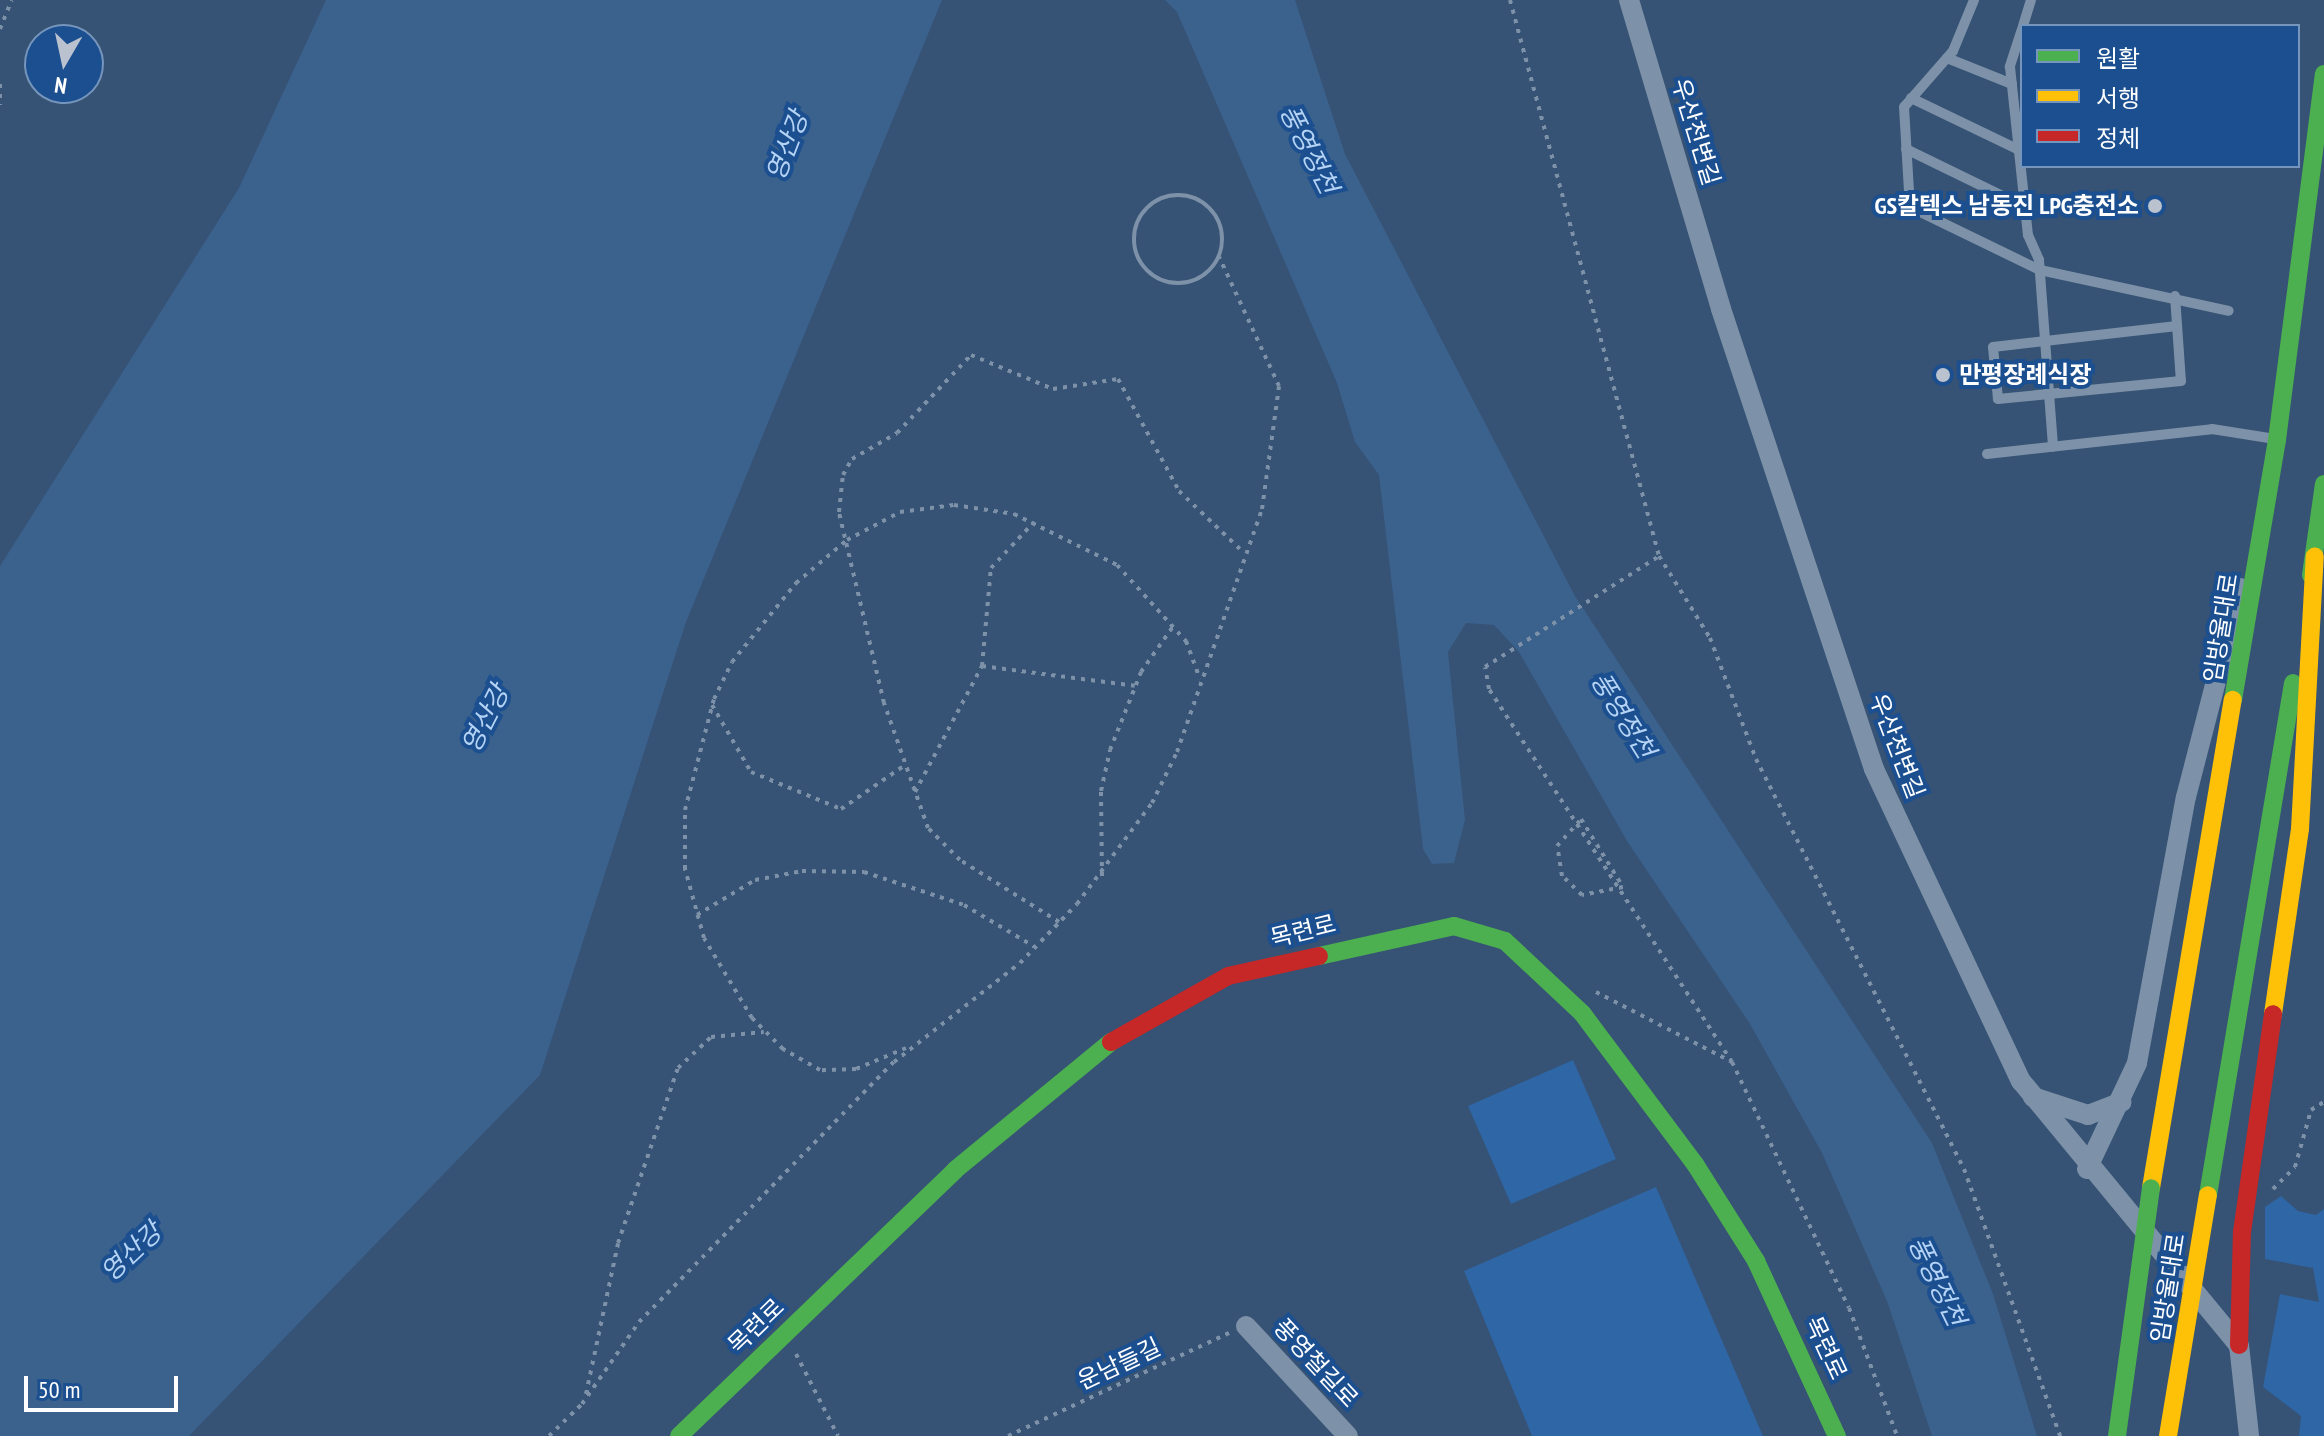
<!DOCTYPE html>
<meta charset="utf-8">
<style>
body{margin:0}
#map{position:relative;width:2324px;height:1436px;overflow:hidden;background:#365274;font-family:"PT Sans Narrow","Noto Sans KR",sans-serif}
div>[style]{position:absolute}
.green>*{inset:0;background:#2f66a5}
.water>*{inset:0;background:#3b618d}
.path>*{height:4px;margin-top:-2px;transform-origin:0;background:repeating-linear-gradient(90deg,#7d92a8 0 4px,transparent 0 10px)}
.path>.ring{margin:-2px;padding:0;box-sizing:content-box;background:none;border:4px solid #7d92a8;border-radius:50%}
.lane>*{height:10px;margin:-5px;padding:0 5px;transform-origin:5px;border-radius:5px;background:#7d92a8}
.street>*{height:20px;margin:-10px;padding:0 10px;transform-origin:10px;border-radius:10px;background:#7d92a8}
.fast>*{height:18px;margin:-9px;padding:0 9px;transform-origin:9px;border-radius:9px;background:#4caf50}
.slow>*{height:18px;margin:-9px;padding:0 9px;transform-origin:9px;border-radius:9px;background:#ffc107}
.jam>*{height:18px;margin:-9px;padding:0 9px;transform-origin:9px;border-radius:9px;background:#c62828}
.fast-bridge>*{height:18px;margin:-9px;padding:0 9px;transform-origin:9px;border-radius:9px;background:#4caf50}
.slow-bridge>*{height:18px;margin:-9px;padding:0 9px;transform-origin:9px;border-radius:9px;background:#ffc107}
.dots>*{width:22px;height:22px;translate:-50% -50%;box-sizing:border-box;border:4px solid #1b4f8f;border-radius:50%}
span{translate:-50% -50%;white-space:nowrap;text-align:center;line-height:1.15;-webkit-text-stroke:8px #1b4f8f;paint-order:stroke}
.street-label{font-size:24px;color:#fff}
.poi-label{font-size:24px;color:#fff;font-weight:700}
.right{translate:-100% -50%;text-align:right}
.left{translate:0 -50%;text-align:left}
.water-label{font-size:26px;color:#b5d3f5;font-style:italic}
.legend{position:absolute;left:2020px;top:24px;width:280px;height:144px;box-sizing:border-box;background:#1b4f8f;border:2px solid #7695bc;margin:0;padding:10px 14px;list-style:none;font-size:24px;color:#fff}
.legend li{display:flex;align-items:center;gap:16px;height:40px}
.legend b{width:40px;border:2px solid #7695bc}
.north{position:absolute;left:24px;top:24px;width:80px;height:80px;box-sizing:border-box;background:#1b4f8f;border:2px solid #7695bc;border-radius:50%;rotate:189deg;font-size:22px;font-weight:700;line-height:32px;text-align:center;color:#fff}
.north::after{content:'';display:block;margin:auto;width:28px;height:36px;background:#b9c2ce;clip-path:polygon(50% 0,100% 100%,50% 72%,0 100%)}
.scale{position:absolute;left:24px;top:1376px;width:154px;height:36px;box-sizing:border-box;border:4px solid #fff;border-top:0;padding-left:10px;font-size:24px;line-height:28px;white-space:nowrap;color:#fff;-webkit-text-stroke:6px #1b4f8f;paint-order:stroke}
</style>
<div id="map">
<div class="green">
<div style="clip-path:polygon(1573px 1060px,1616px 1159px,1511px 1204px,1468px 1106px)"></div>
<div style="clip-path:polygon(1656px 1187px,1763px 1436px,1532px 1436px,1464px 1271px)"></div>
<div style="clip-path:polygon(2281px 1196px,2298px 1211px,2316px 1215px,2324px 1209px,2324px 1436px,2299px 1436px,2301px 1416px,2263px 1387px,2280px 1294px,2319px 1302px,2313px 1268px,2265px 1259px,2265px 1207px)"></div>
</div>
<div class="water">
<div style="clip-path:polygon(326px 0,942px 0,686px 622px,540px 1075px,189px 1436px,0 1436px,0 566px,239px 188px)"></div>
<div style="clip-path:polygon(1165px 0,1295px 0,1345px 154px,1575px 596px,1932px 1143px,1993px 1294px,2037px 1436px,1932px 1436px,1887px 1301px,1822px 1153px,1750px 1024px,1627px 841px,1519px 652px,1494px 625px,1466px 623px,1448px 652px,1465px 820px,1454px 863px,1432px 864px,1423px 849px,1379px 475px,1355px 442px,1337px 383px,1177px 12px)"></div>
</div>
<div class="path">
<div style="left:1510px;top:0;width:576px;rotate:75deg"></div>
<div style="left:0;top:29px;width:31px;rotate:-68deg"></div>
<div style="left:0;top:84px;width:21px;rotate:90deg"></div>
<div class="ring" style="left:1134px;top:195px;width:84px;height:84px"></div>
<div style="left:982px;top:666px;width:154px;rotate:7.4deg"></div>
<div style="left:712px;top:705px;width:78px;rotate:59.8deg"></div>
<div style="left:751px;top:772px;width:97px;rotate:22.3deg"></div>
<div style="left:841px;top:809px;width:78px;rotate:-34.5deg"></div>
<div style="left:915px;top:792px;width:143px;rotate:-62deg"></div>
<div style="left:982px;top:666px;width:98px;rotate:-84.8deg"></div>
<div style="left:991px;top:568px;width:63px;rotate:-46.9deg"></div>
<div style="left:1581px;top:819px;width:80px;rotate:58.3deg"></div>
<div style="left:1623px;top:887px;width:42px;rotate:169deg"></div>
<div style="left:1582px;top:895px;width:28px;rotate:-136deg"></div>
<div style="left:1562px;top:876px;width:30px;rotate:-99deg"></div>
<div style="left:1557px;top:846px;width:36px;rotate:-48deg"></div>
<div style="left:1102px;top:876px;width:85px;rotate:-90.7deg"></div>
<div style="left:1101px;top:791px;width:42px;rotate:-77.6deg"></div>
<div style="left:1110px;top:750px;width:84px;rotate:-68.3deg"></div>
<div style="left:1141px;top:672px;width:57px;rotate:-54.9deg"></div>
<div style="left:697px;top:915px;width:68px;rotate:-31.1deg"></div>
<div style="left:755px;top:880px;width:48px;rotate:-10.8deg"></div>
<div style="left:802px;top:871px;width:62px;rotate:0.9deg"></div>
<div style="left:864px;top:872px;width:105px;rotate:18.3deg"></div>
<div style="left:964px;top:905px;width:82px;rotate:30.6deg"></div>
<div style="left:1059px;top:922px;width:117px;rotate:-147.9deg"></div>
<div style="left:960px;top:860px;width:45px;rotate:-135deg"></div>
<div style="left:928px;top:828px;width:133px;rotate:-109.4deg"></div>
<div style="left:884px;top:703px;width:196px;rotate:-103.3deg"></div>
<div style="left:839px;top:512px;width:37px;rotate:-84deg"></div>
<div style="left:843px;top:475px;width:18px;rotate:-61deg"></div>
<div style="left:852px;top:459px;width:52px;rotate:-30deg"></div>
<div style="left:897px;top:433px;width:108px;rotate:-46.5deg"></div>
<div style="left:971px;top:355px;width:89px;rotate:22.5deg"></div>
<div style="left:1053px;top:389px;width:66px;rotate:-8.7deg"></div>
<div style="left:1118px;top:379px;width:128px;rotate:61.4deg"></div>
<div style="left:1179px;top:491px;width:87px;rotate:43.6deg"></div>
<div style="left:1596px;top:992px;width:153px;rotate:27.2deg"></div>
<div style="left:1732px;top:1062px;width:445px;rotate:-123.1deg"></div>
<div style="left:1489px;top:689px;width:22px;rotate:-100deg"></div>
<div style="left:1485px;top:667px;width:206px;rotate:-32.5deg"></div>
<div style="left:1659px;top:556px;width:97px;rotate:58.1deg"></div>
<div style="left:1710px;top:638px;width:129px;rotate:69.2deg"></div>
<div style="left:1756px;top:759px;width:460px;rotate:63.1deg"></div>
<div style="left:1964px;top:1169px;width:284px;rotate:70.2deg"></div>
<div style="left:906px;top:1048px;width:54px;rotate:157.2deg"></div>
<div style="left:856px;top:1069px;width:36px;rotate:178deg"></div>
<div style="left:820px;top:1070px;width:43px;rotate:-150.4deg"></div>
<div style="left:783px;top:1049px;width:44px;rotate:-135deg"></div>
<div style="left:752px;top:1018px;width:93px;rotate:-121deg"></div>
<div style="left:704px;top:938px;width:72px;rotate:-105.4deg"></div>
<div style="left:685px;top:869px;width:59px;rotate:-90deg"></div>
<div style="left:685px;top:810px;width:115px;rotate:-75.4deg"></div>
<div style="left:714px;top:699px;width:41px;rotate:-64.1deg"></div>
<div style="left:732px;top:662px;width:102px;rotate:-51deg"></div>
<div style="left:796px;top:583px;width:67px;rotate:-40.1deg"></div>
<div style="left:847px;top:540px;width:60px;rotate:-27.8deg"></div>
<div style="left:900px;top:512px;width:54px;rotate:-7.4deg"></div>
<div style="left:954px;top:505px;width:61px;rotate:8.5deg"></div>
<div style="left:1014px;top:514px;width:115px;rotate:26.3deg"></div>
<div style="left:1117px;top:565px;width:103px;rotate:47.8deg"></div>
<div style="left:1186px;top:641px;width:40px;rotate:69.8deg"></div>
<div style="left:1732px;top:1062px;width:272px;rotate:64.6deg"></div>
<div style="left:1849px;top:1308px;width:137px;rotate:69.4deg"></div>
<div style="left:2273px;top:1189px;width:31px;rotate:-45deg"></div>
<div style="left:2295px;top:1167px;width:59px;rotate:-74.3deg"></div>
<div style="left:2311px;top:1110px;width:15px;rotate:-32deg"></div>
<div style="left:796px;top:1354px;width:92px;rotate:62.9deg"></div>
<div style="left:586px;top:1394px;width:154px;rotate:-78deg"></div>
<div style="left:618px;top:1243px;width:185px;rotate:-71.1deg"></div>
<div style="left:678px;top:1068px;width:45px;rotate:-43.2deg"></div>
<div style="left:711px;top:1037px;width:53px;rotate:-5.4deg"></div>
<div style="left:549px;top:1436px;width:46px;rotate:-44.1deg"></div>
<div style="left:582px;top:1404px;width:100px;rotate:-55.2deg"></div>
<div style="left:639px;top:1322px;width:364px;rotate:-45.6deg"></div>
<div style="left:894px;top:1062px;width:160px;rotate:-38.2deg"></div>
<div style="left:1020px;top:963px;width:82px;rotate:-46deg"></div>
<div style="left:1077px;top:904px;width:126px;rotate:-53.4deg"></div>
<div style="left:1152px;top:803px;width:57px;rotate:-63.9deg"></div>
<div style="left:1177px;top:752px;width:257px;rotate:-70.7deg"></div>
<div style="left:1262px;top:509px;width:124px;rotate:-82.1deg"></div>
<div style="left:1279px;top:386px;width:142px;rotate:-114.9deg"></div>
<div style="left:1008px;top:1436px;width:244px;rotate:-25deg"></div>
</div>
<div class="lane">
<div style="left:1974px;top:0;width:55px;rotate:112.4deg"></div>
<div style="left:1953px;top:51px;width:74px;rotate:131.2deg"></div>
<div style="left:1904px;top:107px;width:100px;rotate:86.6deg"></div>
<div style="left:1910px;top:207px;width:144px;rotate:25.9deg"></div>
<div style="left:2040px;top:270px;width:193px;rotate:12.2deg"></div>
<div style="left:2023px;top:26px;width:27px;rotate:-73deg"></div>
<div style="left:2022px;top:29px;width:40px;rotate:108deg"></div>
<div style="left:2010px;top:67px;width:169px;rotate:83.9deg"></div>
<div style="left:2028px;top:235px;width:27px;rotate:66deg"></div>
<div style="left:2039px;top:260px;width:187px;rotate:85.7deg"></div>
<div style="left:1947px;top:58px;width:70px;rotate:21.8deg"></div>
<div style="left:1911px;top:98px;width:120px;rotate:25.7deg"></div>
<div style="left:1906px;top:149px;width:132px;rotate:26deg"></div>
<div style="left:2175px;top:296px;width:85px;rotate:86deg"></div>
<div style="left:2181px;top:381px;width:184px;rotate:174.4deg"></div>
<div style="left:1998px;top:399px;width:52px;rotate:-95.5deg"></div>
<div style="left:1993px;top:347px;width:185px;rotate:-6.5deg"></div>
<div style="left:1987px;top:454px;width:226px;rotate:-6.3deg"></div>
<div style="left:2212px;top:429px;width:64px;rotate:9deg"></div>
</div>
<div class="street">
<div style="left:1629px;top:0;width:322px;rotate:73.4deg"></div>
<div style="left:1721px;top:309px;width:485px;rotate:71.6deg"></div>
<div style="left:1874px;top:769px;width:345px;rotate:64.8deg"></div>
<div style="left:2021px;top:1081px;width:342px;rotate:50.5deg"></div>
<div style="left:2239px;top:1345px;width:92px;rotate:83.7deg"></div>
<div style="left:2033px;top:1097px;width:58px;rotate:18.1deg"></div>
<div style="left:2088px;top:1115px;width:36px;rotate:-21deg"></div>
<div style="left:2087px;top:1169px;width:117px;rotate:-64.7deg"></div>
<div style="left:2137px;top:1063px;width:270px;rotate:-79.6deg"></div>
<div style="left:2186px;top:797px;width:216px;rotate:-75.5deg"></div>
<div style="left:1246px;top:1326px;width:150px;rotate:47.2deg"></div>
</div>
<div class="fast">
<div style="left:2311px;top:575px;width:92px;rotate:-81.9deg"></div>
<div style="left:2233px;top:700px;width:264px;rotate:-80.4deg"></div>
<div style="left:2277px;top:440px;width:369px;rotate:-82.7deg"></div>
<div style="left:1319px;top:956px;width:138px;rotate:-12.5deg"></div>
<div style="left:1454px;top:926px;width:53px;rotate:16.4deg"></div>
<div style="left:1505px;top:941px;width:105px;rotate:43.1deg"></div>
<div style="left:1582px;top:1013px;width:189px;rotate:53.2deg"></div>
<div style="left:1695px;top:1164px;width:115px;rotate:57.8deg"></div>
<div style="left:1756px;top:1261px;width:193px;rotate:65.2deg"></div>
<div style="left:2208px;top:1195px;width:519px;rotate:-80.57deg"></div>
<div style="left:679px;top:1436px;width:383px;rotate:-43.9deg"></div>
<div style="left:955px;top:1170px;width:202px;rotate:-39.4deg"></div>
</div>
<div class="slow">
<div style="left:2273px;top:1014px;width:187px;rotate:-81.7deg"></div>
<div style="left:2300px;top:829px;width:273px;rotate:-86.9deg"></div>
<div style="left:2151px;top:1188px;width:495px;rotate:-80.5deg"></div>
</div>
<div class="jam">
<div style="left:1111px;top:1042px;width:134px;rotate:-29.4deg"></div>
<div style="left:1228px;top:976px;width:93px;rotate:-12.4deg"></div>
<div style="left:2239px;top:1345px;width:113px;rotate:-88.5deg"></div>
<div style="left:2242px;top:1232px;width:220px;rotate:-81.9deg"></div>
</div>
<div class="fast-bridge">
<div style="left:2117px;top:1436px;width:250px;rotate:-82.2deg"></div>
</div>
<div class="slow-bridge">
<div style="left:2168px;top:1436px;width:244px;rotate:-80.6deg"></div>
</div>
<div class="dots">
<div style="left:2155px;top:206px;background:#b9c2ce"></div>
<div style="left:1943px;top:375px;background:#b9c2ce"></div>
</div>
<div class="street-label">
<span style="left:1696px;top:132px;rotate:73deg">우산천변길</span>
<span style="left:2221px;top:628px;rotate:-81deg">임방울대로</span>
<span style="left:1897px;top:746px;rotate:69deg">우산천변길</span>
<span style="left:1303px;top:931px;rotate:-14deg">목련로</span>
<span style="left:2168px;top:1288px;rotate:-81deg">임방울대로</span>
<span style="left:756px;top:1326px;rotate:-44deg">목련로</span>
<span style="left:1826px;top:1348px;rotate:65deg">목련로</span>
<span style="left:1316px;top:1363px;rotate:47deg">풍영철길로</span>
<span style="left:1119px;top:1364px;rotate:-25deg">운남들길</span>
</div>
<div class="poi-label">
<span class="right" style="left:2139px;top:206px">GS칼텍스 남동진 LPG충전소</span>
<span class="left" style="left:1959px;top:375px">만평장례식장</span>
</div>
<div class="water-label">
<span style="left:787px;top:146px;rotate:-69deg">영산강</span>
<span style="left:1309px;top:149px;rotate:63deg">풍영정천</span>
<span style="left:1623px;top:715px;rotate:58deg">풍영정천</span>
<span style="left:485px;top:719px;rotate:-63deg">영산강</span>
<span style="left:131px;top:1252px;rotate:-43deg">영산강</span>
<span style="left:1937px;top:1281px;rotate:64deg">풍영정천</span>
</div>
<ul class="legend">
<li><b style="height:10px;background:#4caf50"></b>원활</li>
<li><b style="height:10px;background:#ffc107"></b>서행</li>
<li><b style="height:10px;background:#c62828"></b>정체</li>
</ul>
<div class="north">N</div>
<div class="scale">50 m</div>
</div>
